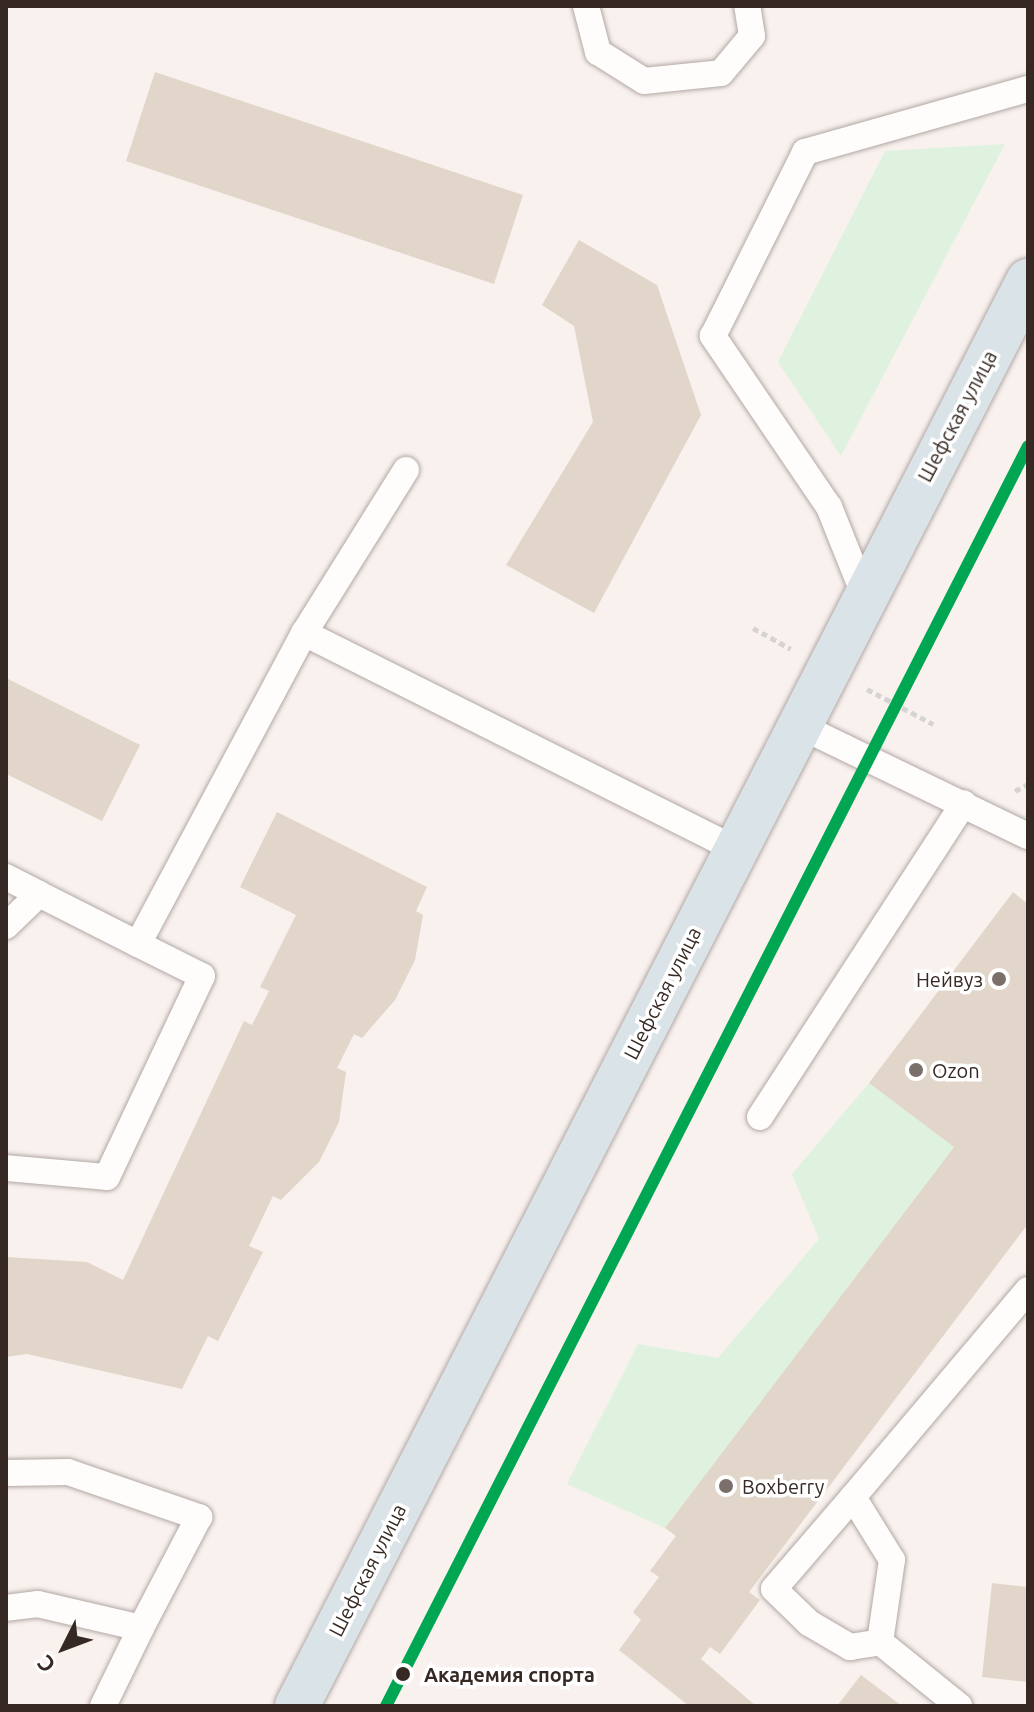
<!DOCTYPE html>
<meta charset="utf-8">
<style>
body{margin:0}
#map{position:relative;width:1034px;height:1712px;overflow:hidden;background:#f9f1ee;font-family:Ubuntu,sans-serif}
div>[style]{position:absolute}
.green>*{inset:0;background:#def2df}
.building>*{inset:0;background:#e1d6c9}
.path>*{height:5px;margin-top:-2.5px;transform-origin:0;background:repeating-linear-gradient(90deg,#d6d4d3 0 6px,transparent 0 10px)}
.roads{filter:drop-shadow(0 0 2px #b2a8a4) drop-shadow(0 0 2px #b2a8a4)}
.service>*{height:26px;margin:-13px;padding:0 13px;transform-origin:13px;border-radius:13px;background:#fefdfc}
.primary>*{height:44px;margin:-22px;padding:0 22px;transform-origin:22px;border-radius:22px;background:#dae3e8}
.tram-1>*{height:12px;margin:-6px;padding:0 6px;transform-origin:6px;border-radius:6px;background:#00a651}
.dots>*{width:22px;height:22px;translate:-50% -50%;box-sizing:border-box;border:4px solid #fff;border-radius:50%}
span{translate:-50% -50%;white-space:nowrap;text-align:center;line-height:1.15;-webkit-text-stroke:7px #fff;paint-order:stroke}
.street-label{font-size:20px;color:#362923}
.poi-label{font-size:20px;color:#362923}
.right{translate:-100% -50%;text-align:right}
.left{translate:0 -50%;text-align:left}
.stop-label{font-size:20px;color:#362923;font-weight:700}
.frame{position:absolute;inset:0;border:8px solid #362923;pointer-events:none}
.north{position:absolute;left:24px;top:1608px;width:80px;height:80px;-webkit-text-stroke:6px #fff;paint-order:stroke;rotate:228deg;font-size:22px;font-weight:700;line-height:32px;text-align:center;color:#362923}
.north::after{content:'';display:block;margin:auto;width:28px;height:36px;background:#362923;clip-path:polygon(50% 0,100% 100%,50% 72%,0 100%)}
</style>
<div id="map">
<div class="green">
<div style="clip-path:polygon(1005px 144px,841px 456px,778px 362px,885px 151px)"></div>
<div style="clip-path:polygon(869px 1083px,954px 1147px,665px 1528px,567px 1484px,638px 1344px,718px 1358px,819px 1239px,792px 1174px)"></div>
</div>
<div class="building">
<div style="clip-path:polygon(155px 72px,523px 195px,494px 284px,126px 161px)"></div>
<div style="clip-path:polygon(579px 240px,657px 285px,701px 415px,594px 613px,506px 565px,593px 422px,574px 326px,542px 305px)"></div>
<div style="clip-path:polygon(6px 678px,140px 745px,102px 821px,6px 774px)"></div>
<div style="clip-path:polygon(277px 812px,427px 887px,416px 911px,423px 915px,415px 960px,395px 1000px,362px 1038px,354px 1034px,337px 1068px,346px 1072px,339px 1122px,319px 1162px,281px 1200px,273px 1196px,249px 1246px,263px 1252px,218px 1341px,208px 1336px,182px 1389px,27px 1354px,6px 1357px,6px 1257px,87px 1262px,123px 1280px,244px 1021px,252px 1025px,269px 991px,260px 987px,296px 915px,240px 887px)"></div>
<div style="clip-path:polygon(1013px 892px,1028px 904px,1028px 1224px,749px 1592px,760px 1600px,720px 1654px,710px 1647px,701px 1659px,756px 1706px,689px 1706px,619px 1650px,641px 1620px,633px 1612px,659px 1577px,650px 1571px,676px 1536px,665px 1528px,954px 1147px,869px 1083px)"></div>
<div style="clip-path:polygon(992px 1583px,1028px 1587px,1028px 1682px,982px 1677px)"></div>
<div style="clip-path:polygon(861px 1675px,902px 1706px,837px 1706px)"></div>
</div>
<div class="path">
<div style="left:753px;top:628px;width:43px;rotate:28.9deg"></div>
<div style="left:867px;top:689px;width:75px;rotate:27.9deg"></div>
<div style="left:1015px;top:791px;width:15px;rotate:-28deg"></div>
</div>
<div class="roads">
<div class="service">
<div style="left:586px;top:6px;width:48px;rotate:75.4deg"></div>
<div style="left:598px;top:52px;width:54px;rotate:32.2deg"></div>
<div style="left:644px;top:81px;width:77px;rotate:-5.9deg"></div>
<div style="left:721px;top:73px;width:48px;rotate:-50deg"></div>
<div style="left:752px;top:36px;width:30px;rotate:-99deg"></div>
<div style="left:406px;top:470px;width:192px;rotate:122deg"></div>
<div style="left:304px;top:633px;width:483px;rotate:26.6deg"></div>
<div style="left:864px;top:594px;width:94px;rotate:-111.9deg"></div>
<div style="left:829px;top:507px;width:207px;rotate:-124.2deg"></div>
<div style="left:713px;top:336px;width:206px;rotate:-63.4deg"></div>
<div style="left:805px;top:152px;width:232px;rotate:-15.8deg"></div>
<div style="left:798px;top:725px;width:255px;rotate:25.8deg"></div>
<div style="left:6px;top:877px;width:37px;rotate:27deg"></div>
<div style="left:6px;top:926px;width:46px;rotate:-44.1deg"></div>
<div style="left:39px;top:894px;width:111px;rotate:26.8deg"></div>
<div style="left:138px;top:944px;width:353px;rotate:-61.9deg"></div>
<div style="left:760px;top:1117px;width:374px;rotate:-57deg"></div>
<div style="left:6px;top:1168px;width:101px;rotate:5.1deg"></div>
<div style="left:107px;top:1177px;width:222px;rotate:-64.7deg"></div>
<div style="left:202px;top:976px;width:72px;rotate:-153.4deg"></div>
<div style="left:6px;top:1473px;width:62px;rotate:-0.9deg"></div>
<div style="left:68px;top:1472px;width:139px;rotate:19deg"></div>
<div style="left:199px;top:1517px;width:125px;rotate:117.6deg"></div>
<div style="left:141px;top:1628px;width:106px;rotate:-166.9deg"></div>
<div style="left:38px;top:1604px;width:32px;rotate:173deg"></div>
<div style="left:853px;top:1497px;width:271px;rotate:-49.8deg"></div>
<div style="left:880px;top:1642px;width:83px;rotate:-81.7deg"></div>
<div style="left:892px;top:1560px;width:74px;rotate:-121.8deg"></div>
<div style="left:853px;top:1497px;width:121px;rotate:130.7deg"></div>
<div style="left:774px;top:1589px;width:49px;rotate:44.2deg"></div>
<div style="left:809px;top:1623px;width:48px;rotate:30.3deg"></div>
<div style="left:850px;top:1647px;width:30px;rotate:-9deg"></div>
<div style="left:880px;top:1642px;width:102px;rotate:39deg"></div>
<div style="left:103px;top:1706px;width:87px;rotate:-64deg"></div>
</div>
<div class="primary">
<div style="left:297px;top:1706px;width:1602px;rotate:-62.84deg"></div>
</div>
</div>
<div class="tram-1">
<div style="left:386px;top:1706px;width:1414px;rotate:-63deg"></div>
</div>
<div class="dots">
<div style="left:999px;top:979px;background:#7a6f6a"></div>
<div style="left:916px;top:1070px;background:#7a6f6a"></div>
<div style="left:726px;top:1486px;background:#7a6f6a"></div>
<div style="left:403px;top:1674px;background:#362923"></div>
</div>
<div class="street-label">
<span style="left:957px;top:416px;rotate:-62deg">Шефская улица</span>
<span style="left:662px;top:993px;rotate:-63deg">Шефская улица</span>
<span style="left:367px;top:1570px;rotate:-63deg">Шефская улица</span>
</div>
<div class="poi-label">
<span class="right" style="left:983px;top:979px">Нейвуз</span>
<span class="left" style="left:932px;top:1070px">Ozon</span>
<span class="left" style="left:742px;top:1486px">Boxberry</span>
</div>
<div class="stop-label">
<span class="left" style="left:424px;top:1674px">Академия спорта</span>
</div>
<div class="frame"></div>
<div class="north">С</div>
</div>
